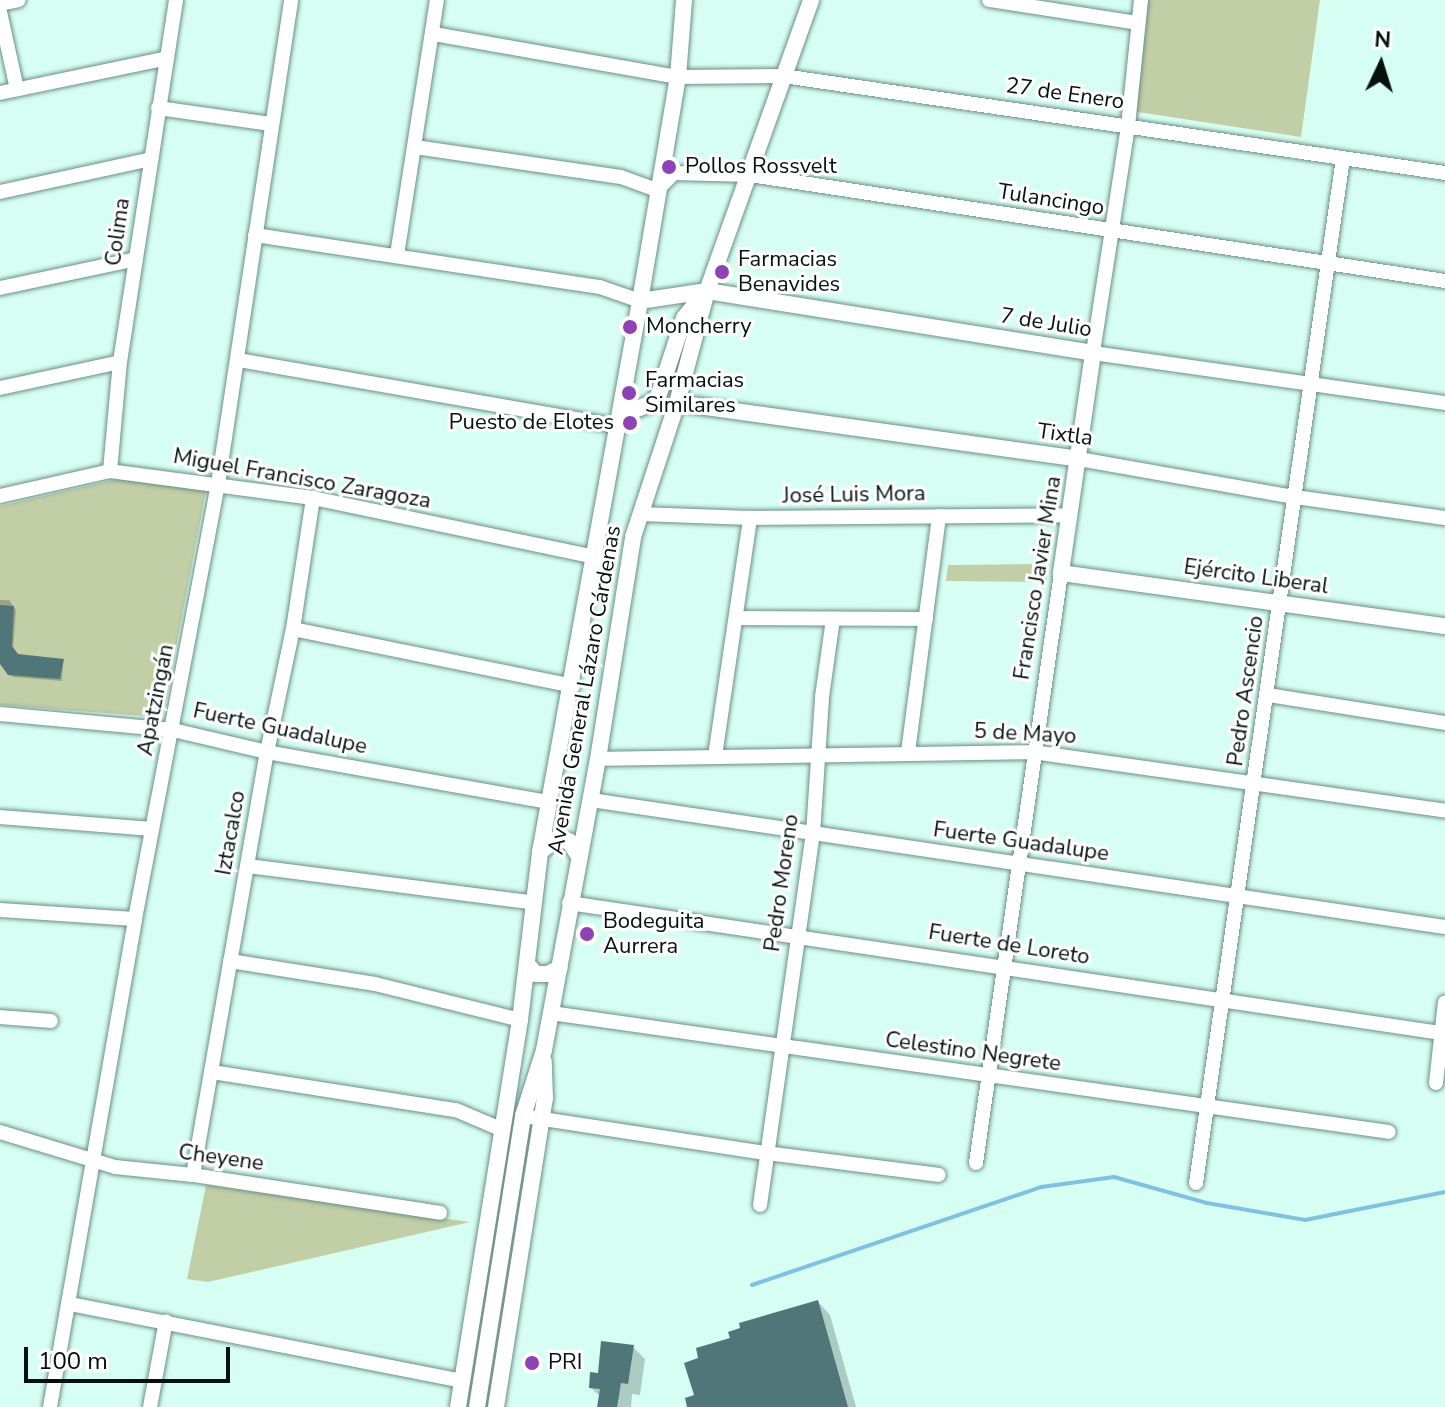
<!DOCTYPE html>
<meta charset="utf-8">
<style>
body{margin:0}
#map{position:relative;width:1445px;height:1407px;overflow:hidden;background:#d7fef3;font-family:"Nunito Sans",sans-serif}
div>[style]{position:absolute}
.green>*{inset:0;background:#c2cea6}
.shadow>*{inset:0;background:#0003}
.stream>*{height:4px;margin:-2px;padding:0 2px;transform-origin:2px;border-radius:2px;background:#80c1e1}
.building>*{inset:0;background:#51767a}
.roads{filter:drop-shadow(0 0 2px #6b8e85) drop-shadow(0 0 2px #6b8e85)}
.minor>*{height:14px;margin:-7px;padding:0 7px;transform-origin:7px;border-radius:7px;background:#fff}
.tertiary>*{height:16px;margin:-8px;padding:0 8px;transform-origin:8px;border-radius:8px;background:#fff}
.dots>*{width:22px;height:22px;translate:-50% -50%;box-sizing:border-box;border:4px solid #fff;border-radius:50%}
span{translate:-50% -50%;white-space:nowrap;text-align:center;line-height:1.15;-webkit-text-stroke:6px #fff;paint-order:stroke}
.street-label{font-size:22px;color:#04110d}
.poi-label{font-size:22px;color:#04110d}
.left{translate:0 -50%;text-align:left}
.right{translate:-100% -50%;text-align:right}
.north{position:absolute;left:1341px;top:24px;width:80px;height:80px;-webkit-text-stroke:6px #fff;paint-order:stroke;rotate:4deg;font-size:22px;font-weight:700;line-height:32px;text-align:center;color:#04110d}
.north::after{content:'';display:block;margin:auto;width:28px;height:36px;background:#04110d;clip-path:polygon(50% 0,100% 100%,50% 72%,0 100%)}
.scale{position:absolute;left:24px;top:1347px;width:206px;height:36px;box-sizing:border-box;border:4px solid #04110d;border-top:0;padding-left:10px;font-size:24px;line-height:28px;white-space:nowrap;color:#04110d;-webkit-text-stroke:6px #fff;paint-order:stroke}
</style>
<div id="map">
<div class="green">
<div style="clip-path:polygon(1145px 0,1320px 0,1301px 137px,1131px 111px)"></div>
<div style="clip-path:polygon(117px 479px,206px 491px,164px 711px,158px 717px,0 705px,0 506px)"></div>
<div style="clip-path:polygon(1050px 564px,1046px 582px,946px 581px,948px 565px)"></div>
<div style="clip-path:polygon(206px 1185px,470px 1222px,208px 1282px,187px 1279px)"></div>
</div>
<div class="shadow">
<div style="clip-path:polygon(0 600px,9px 600px,16px 610px,13px 650px,18px 656px,63px 661px,62px 681px,13px 677px,0 661px)"></div>
<div style="clip-path:polygon(818px 1302px,830px 1315px,856px 1407px,689px 1407px,697px 1396px,700px 1360px,733px 1339px)"></div>
<div style="clip-path:polygon(633px 1347px,645px 1359px,640px 1395px,632px 1394px,631px 1407px,599px 1407px,601px 1397px,591px 1388px)"></div>
</div>
<div class="stream">
<div style="left:752px;top:1285px;width:305px;rotate:-18.7deg"></div>
<div style="left:1041px;top:1187px;width:74px;rotate:-7.8deg"></div>
<div style="left:1114px;top:1177px;width:97px;rotate:15.6deg"></div>
<div style="left:1207px;top:1203px;width:99px;rotate:9.8deg"></div>
<div style="left:1305px;top:1220px;width:143px;rotate:-11.3deg"></div>
</div>
<div class="building">
<div style="clip-path:polygon(0 605px,14px 606px,12px 646px,18px 654px,64px 659px,60px 679px,8px 675px,0 664px)"></div>
<div style="clip-path:polygon(818px 1300px,848px 1407px,687px 1407px,685px 1398px,694px 1395px,684px 1363px,698px 1358px,696px 1348px,730px 1338px,728px 1332px,740px 1328px,739px 1323px)"></div>
<div style="clip-path:polygon(601px 1341px,634px 1345px,628px 1384px,621px 1383px,617px 1407px,597px 1407px,600px 1389px,589px 1388px,590px 1372px,598px 1373px)"></div>
</div>
<div class="roads">
<div class="minor">
<div style="left:989px;top:0;width:151px;rotate:8.8deg"></div>
<div style="left:1141px;top:0;width:127px;rotate:95.9deg"></div>
<div style="left:1128px;top:126px;width:230px;rotate:98.8deg"></div>
<div style="left:1093px;top:353px;width:356px;rotate:8.1deg"></div>
<div style="left:0;top:4px;width:19px;rotate:-12deg"></div>
<div style="left:0;top:12px;width:79px;rotate:77.6deg"></div>
<div style="left:434px;top:34px;width:248px;rotate:10deg"></div>
<div style="left:678px;top:77px;width:105px;rotate:-0.5deg"></div>
<div style="left:783px;top:76px;width:669px;rotate:8.34deg"></div>
<div style="left:0;top:93px;width:171px;rotate:-11.8deg"></div>
<div style="left:158px;top:108px;width:114px;rotate:8.1deg"></div>
<div style="left:415px;top:147px;width:208px;rotate:8.3deg"></div>
<div style="left:621px;top:177px;width:38px;rotate:20deg"></div>
<div style="left:657px;top:190px;width:24px;rotate:-45deg"></div>
<div style="left:674px;top:173px;width:76px;rotate:1.5deg"></div>
<div style="left:750px;top:175px;width:703px;rotate:8.67deg"></div>
<div style="left:0;top:192px;width:155px;rotate:-12.3deg"></div>
<div style="left:255px;top:235px;width:349px;rotate:8.6deg"></div>
<div style="left:600px;top:287px;width:42px;rotate:19.3deg"></div>
<div style="left:397px;top:255px;width:258px;rotate:-81.1deg"></div>
<div style="left:0;top:288px;width:139px;rotate:-12deg"></div>
<div style="left:239px;top:360px;width:386px;rotate:9.9deg"></div>
<div style="left:0;top:388px;width:123px;rotate:-12.2deg"></div>
<div style="left:1079px;top:459px;width:219px;rotate:10deg"></div>
<div style="left:1295px;top:497px;width:151px;rotate:8deg"></div>
<div style="left:110px;top:471px;width:109px;rotate:-84.8deg"></div>
<div style="left:120px;top:362px;width:366px;rotate:-81.2deg"></div>
<div style="left:0;top:496px;width:113px;rotate:-12.8deg"></div>
<div style="left:110px;top:471px;width:205px;rotate:7.6deg"></div>
<div style="left:313px;top:498px;width:289px;rotate:11.8deg"></div>
<div style="left:640px;top:514px;width:110px;rotate:2.1deg"></div>
<div style="left:750px;top:518px;width:319px;rotate:-0.5deg"></div>
<div style="left:736px;top:618px;width:190px;rotate:0.3deg"></div>
<div style="left:293px;top:629px;width:286px;rotate:11.5deg"></div>
<div style="left:1268px;top:695px;width:179px;rotate:9deg"></div>
<div style="left:0;top:714px;width:174px;rotate:5.3deg"></div>
<div style="left:173px;top:730px;width:97px;rotate:13.2deg"></div>
<div style="left:267px;top:752px;width:285px;rotate:10.1deg"></div>
<div style="left:908px;top:752px;width:238px;rotate:-82.5deg"></div>
<div style="left:715px;top:756px;width:241px;rotate:-81.6deg"></div>
<div style="left:598px;top:759px;width:435px;rotate:-0.9deg"></div>
<div style="left:1033px;top:752px;width:416px;rotate:8.1deg"></div>
<div style="left:591px;top:800px;width:863px;rotate:8.46deg"></div>
<div style="left:0;top:817px;width:152px;rotate:4.5deg"></div>
<div style="left:248px;top:866px;width:289px;rotate:7.3deg"></div>
<div style="left:569px;top:903px;width:882px;rotate:8.48deg"></div>
<div style="left:0;top:910px;width:135px;rotate:3.8deg"></div>
<div style="left:230px;top:961px;width:147px;rotate:9deg"></div>
<div style="left:375px;top:984px;width:149px;rotate:13.9deg"></div>
<div style="left:551px;top:1013px;width:846px;rotate:8.08deg"></div>
<div style="left:0;top:1017px;width:51px;rotate:4.5deg"></div>
<div style="left:212px;top:1072px;width:247px;rotate:8.9deg"></div>
<div style="left:456px;top:1110px;width:51px;rotate:23.1deg"></div>
<div style="left:1436px;top:1083px;width:81px;rotate:-83.7deg"></div>
<div style="left:523px;top:1116px;width:246px;rotate:8.7deg"></div>
<div style="left:766px;top:1153px;width:174px;rotate:7.2deg"></div>
<div style="left:0;top:1132px;width:120px;rotate:16.9deg"></div>
<div style="left:115px;top:1167px;width:78px;rotate:5.9deg"></div>
<div style="left:193px;top:1175px;width:250px;rotate:8.7deg"></div>
<div style="left:976px;top:1163px;width:596px;rotate:-81.8deg"></div>
<div style="left:193px;top:1175px;width:429px;rotate:-80.1deg"></div>
<div style="left:267px;top:752px;width:126px;rotate:-78.1deg"></div>
<div style="left:293px;top:629px;width:133px;rotate:-81.3deg"></div>
<div style="left:1196px;top:1183px;width:1035px;rotate:-81.84deg"></div>
<div style="left:760px;top:1205px;width:375px;rotate:-81.9deg"></div>
<div style="left:813px;top:834px;width:137px;rotate:-86.2deg"></div>
<div style="left:822px;top:697px;width:79px;rotate:-82deg"></div>
<div style="left:70px;top:1304px;width:399px;rotate:11.1deg"></div>
<div style="left:50px;top:1407px;width:495px;rotate:-80.1deg"></div>
<div style="left:135px;top:919px;width:443px;rotate:-79.2deg"></div>
<div style="left:218px;top:484px;width:489px;rotate:-81.4deg"></div>
<div style="left:150px;top:1407px;width:87px;rotate:-79.5deg"></div>
</div>
<div class="tertiary">
<div style="left:640px;top:301px;width:68px;rotate:-8.5deg"></div>
<div style="left:707px;top:291px;width:391px;rotate:9.1deg"></div>
<div style="left:1093px;top:353px;width:222px;rotate:98.3deg"></div>
<div style="left:1061px;top:573px;width:388px;rotate:7.9deg"></div>
<div style="left:677px;top:403px;width:406px;rotate:7.9deg"></div>
<div style="left:620px;top:425px;width:18px;rotate:-49deg"></div>
<div style="left:632px;top:411px;width:22px;rotate:-22deg"></div>
<div style="left:652px;top:403px;width:11px;rotate:-52deg"></div>
<div style="left:659px;top:394px;width:80px;rotate:-71.8deg"></div>
<div style="left:684px;top:318px;width:33px;rotate:-51deg"></div>
<div style="left:540px;top:852px;width:21px;rotate:-39deg"></div>
<div style="left:556px;top:839px;width:13px;rotate:9deg"></div>
<div style="left:569px;top:841px;width:17px;rotate:57deg"></div>
<div style="left:527px;top:964px;width:13px;rotate:48deg"></div>
<div style="left:536px;top:974px;width:12px"></div>
<div style="left:548px;top:974px;width:13px;rotate:-27deg"></div>
<div style="left:458px;top:1407px;width:392px;rotate:-80.9deg"></div>
<div style="left:520px;top:1020px;width:169px;rotate:-83.2deg"></div>
<div style="left:540px;top:852px;width:560px;rotate:-79.71deg"></div>
<div style="left:640px;top:301px;width:227px;rotate:-80.4deg"></div>
<div style="left:678px;top:77px;width:77px;rotate:-85.5deg"></div>
<div style="left:477px;top:1407px;width:295px;rotate:-81deg"></div>
<div style="left:523px;top:1116px;width:69px;rotate:-72.3deg"></div>
<div style="left:544px;top:1050px;width:296px;rotate:-79.5deg"></div>
<div style="left:598px;top:759px;width:225px;rotate:-81deg"></div>
<div style="left:633px;top:537px;width:141px;rotate:-71.8deg"></div>
<div style="left:677px;top:403px;width:116px;rotate:-75deg"></div>
<div style="left:707px;top:291px;width:309px;rotate:-70.3deg"></div>
<div style="left:496px;top:1407px;width:313px;rotate:-81deg"></div>
<div style="left:545px;top:1098px;width:37px;rotate:-92deg"></div>
</div>
</div>
<div class="dots">
<div style="left:669px;top:167px;background:#8f42b4"></div>
<div style="left:722px;top:272px;background:#8f42b4"></div>
<div style="left:630px;top:327px;background:#8f42b4"></div>
<div style="left:629px;top:393px;background:#8f42b4"></div>
<div style="left:630px;top:423px;background:#8f42b4"></div>
<div style="left:587px;top:934px;background:#8f42b4"></div>
<div style="left:532px;top:1363px;background:#8f42b4"></div>
</div>
<div class="street-label">
<span style="left:1065px;top:94px;rotate:8deg">27 de Enero</span>
<span style="left:1051px;top:200px;rotate:9deg">Tulancingo</span>
<span style="left:118px;top:232px;rotate:-82deg">Colima</span>
<span style="left:1046px;top:323px;rotate:9deg">7 de Julio</span>
<span style="left:1065px;top:435px;rotate:8deg">Tixtla</span>
<span style="left:302px;top:479px;rotate:10deg">Miguel Francisco Zaragoza</span>
<span style="left:854px;top:495px;rotate:-1deg">José Luis Mora</span>
<span style="left:1256px;top:577px;rotate:8deg">Ejército Liberal</span>
<span style="left:1038px;top:578px;rotate:-81deg">Francisco Javier Mina</span>
<span style="left:585px;top:690px;rotate:-80deg">Avenida General Lázaro Cárdenas</span>
<span style="left:1246px;top:691px;rotate:-82deg">Pedro Ascencio</span>
<span style="left:156px;top:700px;rotate:-79deg">Apatzingán</span>
<span style="left:280px;top:729px;rotate:12deg">Fuerte Guadalupe</span>
<span style="left:1025px;top:734px;rotate:3deg">5 de Mayo</span>
<span style="left:231px;top:833px;rotate:-80deg">Iztacalco</span>
<span style="left:1021px;top:842px;rotate:8deg">Fuerte Guadalupe</span>
<span style="left:782px;top:883px;rotate:-82deg">Pedro Moreno</span>
<span style="left:1009px;top:945px;rotate:9deg">Fuerte de Loreto</span>
<span style="left:973px;top:1052px;rotate:8deg">Celestino Negrete</span>
<span style="left:221px;top:1158px;rotate:8deg">Cheyene</span>
</div>
<div class="poi-label">
<span class="left" style="left:685px;top:167px">Pollos Rossvelt</span>
<span class="left" style="left:738px;top:272px">Farmacias<br>Benavides</span>
<span class="left" style="left:646px;top:327px">Moncherry</span>
<span class="left" style="left:645px;top:393px">Farmacias<br>Similares</span>
<span class="right" style="left:614px;top:423px">Puesto de Elotes</span>
<span class="left" style="left:603px;top:934px">Bodeguita<br>Aurrera</span>
<span class="left" style="left:548px;top:1363px">PRI</span>
</div>
<div class="north">N</div>
<div class="scale">100 m</div>
</div>
